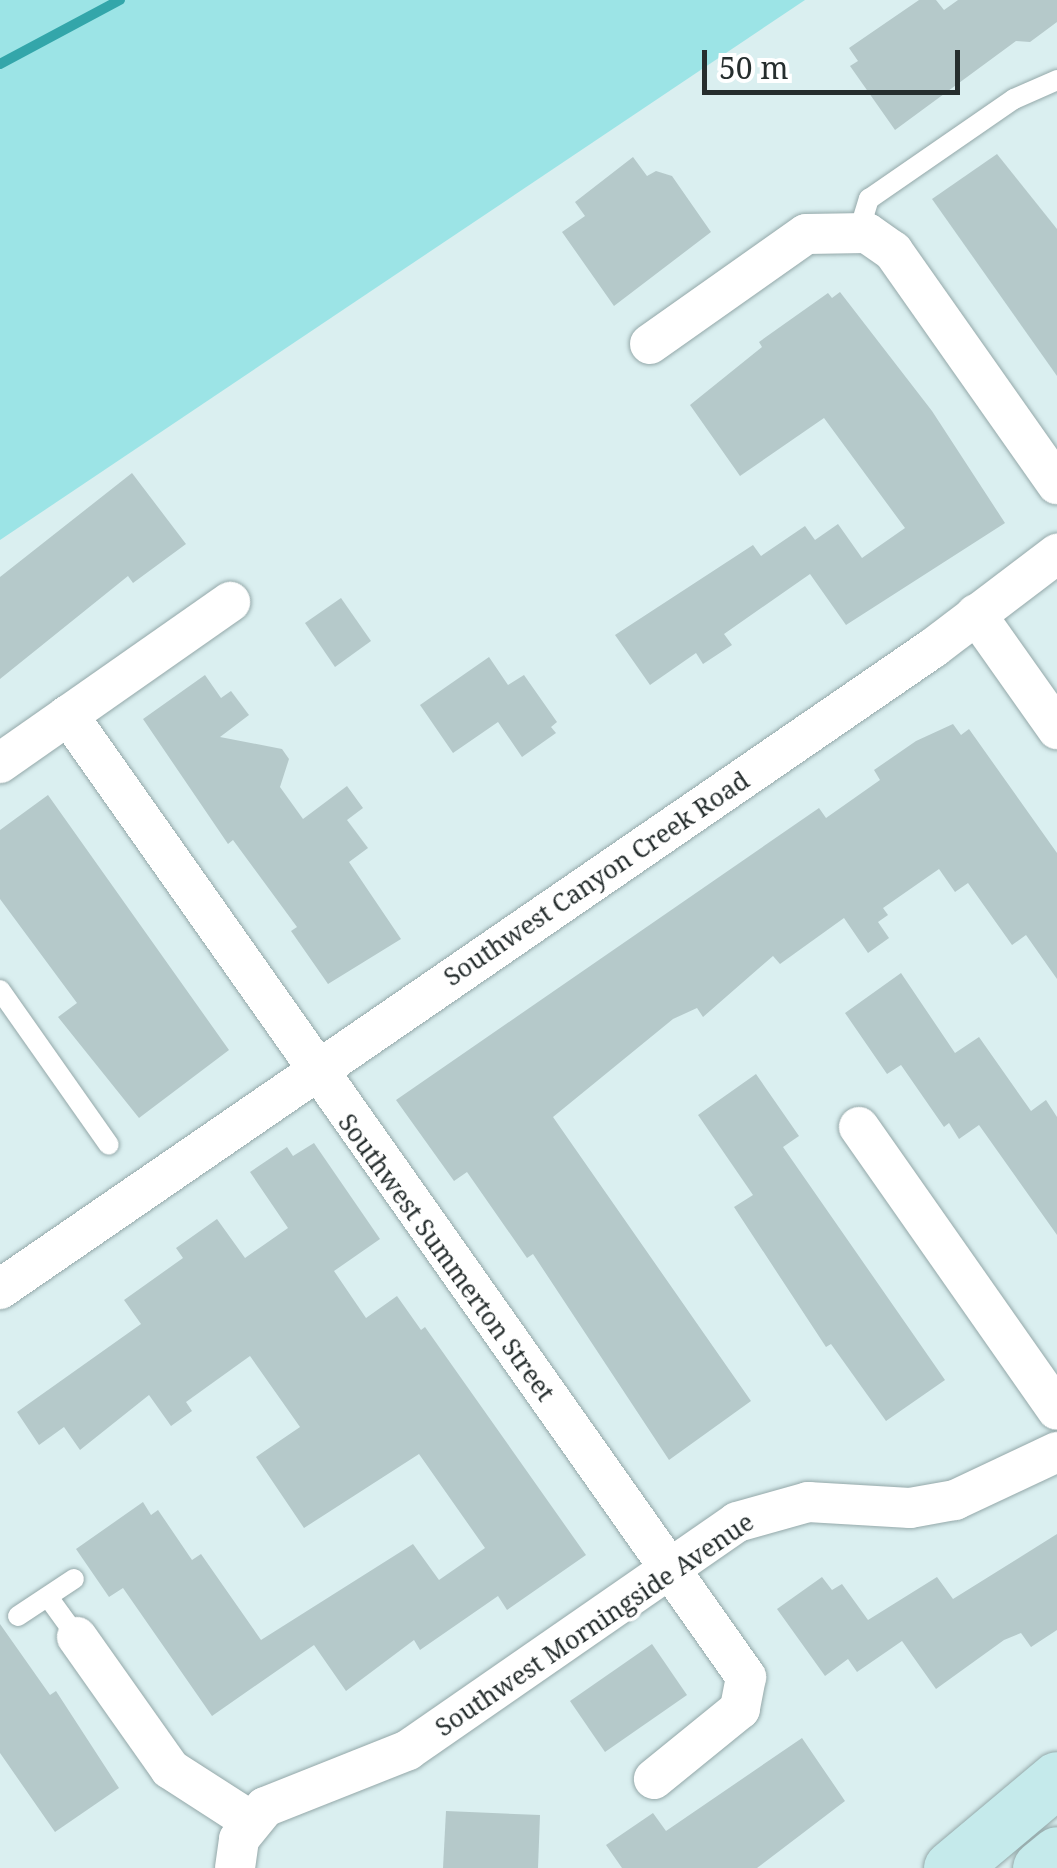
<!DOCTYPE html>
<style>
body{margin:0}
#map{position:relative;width:1057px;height:1868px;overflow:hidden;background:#daeff0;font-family:"Noto Serif",serif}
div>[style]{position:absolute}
.green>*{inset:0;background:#9ce4e6}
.stream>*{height:10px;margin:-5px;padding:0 5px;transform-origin:5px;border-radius:5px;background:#33a6aa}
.building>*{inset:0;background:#b5c9ca}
.roads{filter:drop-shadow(0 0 2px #94a8a9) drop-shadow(0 0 2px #94a8a9)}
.service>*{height:20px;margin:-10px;padding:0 10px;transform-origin:10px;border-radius:10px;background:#fff}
.minor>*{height:40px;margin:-20px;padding:0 20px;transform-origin:20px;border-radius:20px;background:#fff}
.secondary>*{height:55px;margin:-27.5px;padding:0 27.5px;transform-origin:27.5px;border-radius:27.5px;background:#c5eaeb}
span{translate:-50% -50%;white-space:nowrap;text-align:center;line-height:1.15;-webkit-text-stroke:8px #fff;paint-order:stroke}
.street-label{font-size:25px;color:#262e2e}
.scale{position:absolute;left:702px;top:50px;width:258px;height:45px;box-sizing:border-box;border:5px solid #262e2e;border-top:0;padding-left:12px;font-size:30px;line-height:35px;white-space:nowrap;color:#262e2e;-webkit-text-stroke:8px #fff;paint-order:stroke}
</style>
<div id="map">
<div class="green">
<div style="clip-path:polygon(0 0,805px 0,0 540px)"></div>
</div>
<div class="stream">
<div style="left:0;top:64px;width:136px;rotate:-28.1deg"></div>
</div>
<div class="building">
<div style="clip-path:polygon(919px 0,936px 0,944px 10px,958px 0,1057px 0,1057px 22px,1030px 42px,1016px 41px,895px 130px,850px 66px,858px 61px,849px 48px)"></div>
<div style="clip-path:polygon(997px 154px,1057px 229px,1057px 376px,932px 199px)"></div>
<div style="clip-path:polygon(633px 157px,647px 176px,656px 171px,672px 176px,711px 232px,614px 306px,562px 232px,585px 216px,575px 202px)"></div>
<div style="clip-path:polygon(840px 292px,932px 411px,1005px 523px,846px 625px,810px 574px,724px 634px,732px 645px,703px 664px,696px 653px,650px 685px,615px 635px,753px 545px,761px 556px,805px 526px,815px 540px,838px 524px,862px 558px,905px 528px,824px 418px,740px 476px,690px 405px,762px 347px,759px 342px,828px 293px,832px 298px)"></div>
<div style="clip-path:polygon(132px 473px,186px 544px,133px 583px,128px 576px,0 679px,0 577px)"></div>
<div style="clip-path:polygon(341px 598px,371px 641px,335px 667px,305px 623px)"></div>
<div style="clip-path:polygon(489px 657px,508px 685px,524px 675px,557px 722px,551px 727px,556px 733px,522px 757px,498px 722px,453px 753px,420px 705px)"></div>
<div style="clip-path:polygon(205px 675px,221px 698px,231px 691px,249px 715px,220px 737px,282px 749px,289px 759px,280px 787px,303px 819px,347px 786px,363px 808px,347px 820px,368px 848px,349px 862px,401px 939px,328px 984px,291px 931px,297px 927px,233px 840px,228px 844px,143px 719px)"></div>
<div style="clip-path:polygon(953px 724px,961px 735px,969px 729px,1057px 853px,1057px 979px,1026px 935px,1012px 945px,968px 883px,955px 892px,939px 869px,883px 908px,888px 915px,878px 922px,889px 938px,868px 953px,844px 918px,780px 964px,773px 956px,703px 1017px,697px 1008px,673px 1019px,553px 1117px,751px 1401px,669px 1460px,533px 1254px,527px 1258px,467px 1172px,454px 1181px,396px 1100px,819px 808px,826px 818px,880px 780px,874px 770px,916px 741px)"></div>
<div style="clip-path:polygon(48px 795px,229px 1050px,139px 1118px,58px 1017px,77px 1003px,0 899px,0 830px)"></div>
<div style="clip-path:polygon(901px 973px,955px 1053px,979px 1037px,1031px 1111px,1046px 1100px,1057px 1117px,1057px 1235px,979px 1125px,959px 1139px,949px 1123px,944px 1127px,901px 1065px,887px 1074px,845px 1013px)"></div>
<div style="clip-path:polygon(756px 1074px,799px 1136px,783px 1147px,945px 1380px,886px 1421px,831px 1344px,826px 1347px,734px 1207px,753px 1195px,698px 1115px)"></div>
<div style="clip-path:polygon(314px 1143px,380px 1239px,334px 1271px,366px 1318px,397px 1296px,421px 1330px,425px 1327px,586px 1555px,507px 1610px,498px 1596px,420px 1650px,414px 1640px,346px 1691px,314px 1645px,212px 1716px,123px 1588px,109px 1597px,76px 1549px,143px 1502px,151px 1515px,158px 1510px,192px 1560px,201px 1554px,261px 1640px,413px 1544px,439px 1580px,485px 1548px,419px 1454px,304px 1528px,256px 1457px,300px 1427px,250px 1356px,186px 1402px,192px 1411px,171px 1426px,149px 1395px,80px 1450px,64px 1427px,39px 1445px,17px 1412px,141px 1324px,124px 1300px,183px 1258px,176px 1248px,217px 1219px,245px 1258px,288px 1228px,250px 1172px,287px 1147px,293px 1156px)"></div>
<div style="clip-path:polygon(1057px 1534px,1057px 1630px,1031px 1647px,1021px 1633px,1004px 1640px,936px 1689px,902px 1641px,857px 1672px,848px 1659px,825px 1676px,777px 1609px,822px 1577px,832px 1590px,842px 1584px,868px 1620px,937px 1577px,953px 1599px)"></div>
<div style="clip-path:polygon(0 1624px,50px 1695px,56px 1691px,119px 1788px,55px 1832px,0 1753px)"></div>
<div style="clip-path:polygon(652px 1644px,687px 1695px,605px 1752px,570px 1701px)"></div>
<div style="clip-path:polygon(802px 1738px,845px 1801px,757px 1868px,622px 1868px,606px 1845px,653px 1813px,666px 1831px)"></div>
<div style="clip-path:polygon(446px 1811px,540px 1815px,538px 1868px,443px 1868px)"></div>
</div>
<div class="roads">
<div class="service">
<div style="left:859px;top:231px;width:34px;rotate:-73deg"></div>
<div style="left:869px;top:199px;width:176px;rotate:-34.6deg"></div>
<div style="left:1014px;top:99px;width:47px;rotate:-23.8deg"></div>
<div style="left:0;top:990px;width:189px;rotate:54.9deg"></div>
<div style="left:48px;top:1597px;width:49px;rotate:54.1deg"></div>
<div style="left:18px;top:1616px;width:67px;rotate:-33.5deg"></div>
</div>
<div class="minor">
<div style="left:650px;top:344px;width:191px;rotate:-35.2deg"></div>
<div style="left:806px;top:234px;width:61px;rotate:-0.9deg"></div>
<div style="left:867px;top:233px;width:32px;rotate:35deg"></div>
<div style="left:893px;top:251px;width:285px;rotate:54.9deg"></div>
<div style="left:976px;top:614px;width:141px;rotate:54.8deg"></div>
<div style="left:68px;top:715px;width:1177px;rotate:54.82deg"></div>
<div style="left:746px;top:1677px;width:33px;rotate:101deg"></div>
<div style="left:740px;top:1709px;width:111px;rotate:140.9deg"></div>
<div style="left:0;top:763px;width:281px;rotate:-35deg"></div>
<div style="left:859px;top:1127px;width:345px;rotate:55deg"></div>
<div style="left:0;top:1289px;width:1132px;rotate:-34.49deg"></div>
<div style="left:933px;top:648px;width:156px;rotate:-37.2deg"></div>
<div style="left:77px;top:1637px;width:161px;rotate:54.8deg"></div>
<div style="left:170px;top:1769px;width:94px;rotate:32.8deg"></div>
<div style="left:235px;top:1868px;width:29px;rotate:-82deg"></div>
<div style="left:239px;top:1839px;width:41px;rotate:-50.9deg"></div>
<div style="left:265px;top:1807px;width:154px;rotate:-21.7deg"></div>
<div style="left:408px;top:1750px;width:400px;rotate:-34.7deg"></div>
<div style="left:737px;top:1522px;width:74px;rotate:-15.7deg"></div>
<div style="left:808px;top:1502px;width:102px;rotate:3.4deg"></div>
<div style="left:910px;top:1508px;width:46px;rotate:-10.1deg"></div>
<div style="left:955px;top:1500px;width:113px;rotate:-25.2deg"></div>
</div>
<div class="secondary">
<div style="left:951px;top:1868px;width:138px;rotate:-40deg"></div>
<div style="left:1040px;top:1868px;width:22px;rotate:-39deg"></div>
</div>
</div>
<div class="street-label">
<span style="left:596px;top:878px;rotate:-34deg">Southwest Canyon Creek Road</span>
<span style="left:447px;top:1257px;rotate:54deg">Southwest Summerton Street</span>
<span style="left:594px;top:1624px;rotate:-34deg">Southwest Morningside Avenue</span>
</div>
<div class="scale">50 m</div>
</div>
